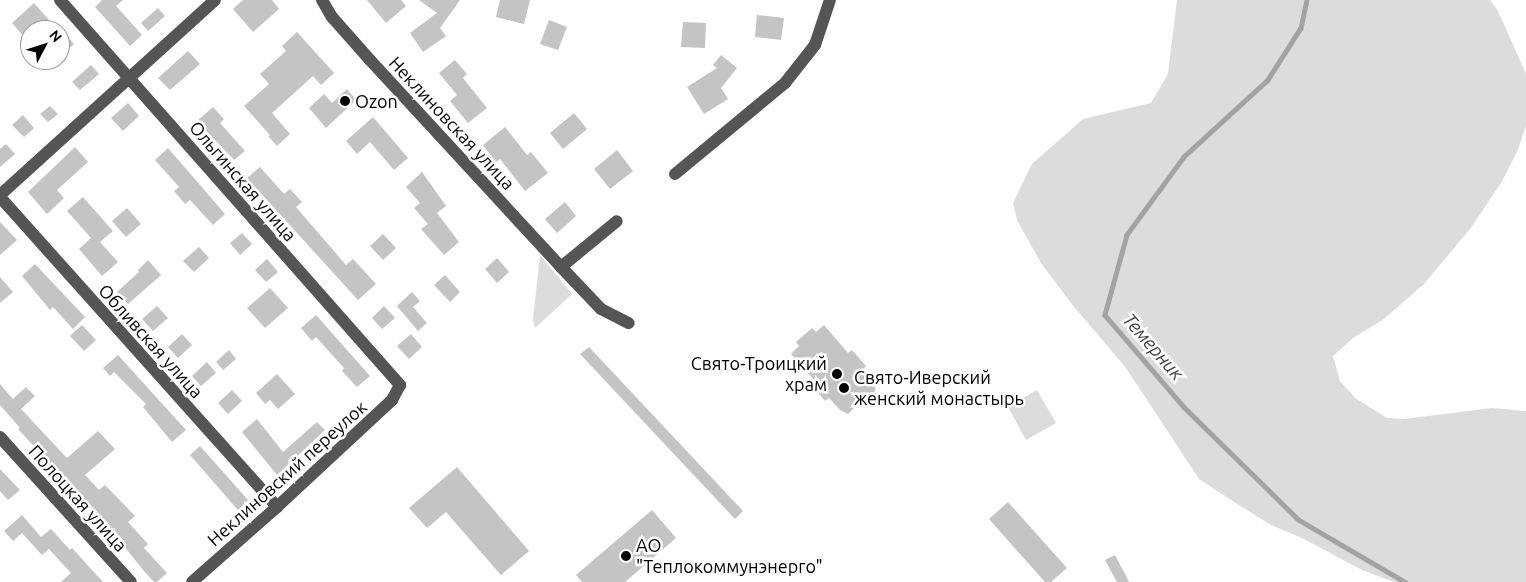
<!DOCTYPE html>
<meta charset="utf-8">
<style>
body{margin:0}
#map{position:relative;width:1526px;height:582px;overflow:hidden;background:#fff;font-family:Ubuntu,sans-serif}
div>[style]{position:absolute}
.green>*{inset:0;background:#dcdcdc}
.stream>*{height:4.5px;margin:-2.25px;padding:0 2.25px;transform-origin:2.25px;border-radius:2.25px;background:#a3a3a3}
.building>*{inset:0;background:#c4c4c4}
.minor>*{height:12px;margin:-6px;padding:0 6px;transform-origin:6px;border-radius:6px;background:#555}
.dots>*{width:14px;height:14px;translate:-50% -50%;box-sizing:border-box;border:2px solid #fff;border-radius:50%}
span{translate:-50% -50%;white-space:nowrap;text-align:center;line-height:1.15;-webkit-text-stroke:5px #fff;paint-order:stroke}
.poi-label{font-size:18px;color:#000}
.left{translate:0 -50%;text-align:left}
.right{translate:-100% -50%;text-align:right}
.street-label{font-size:18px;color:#000}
.water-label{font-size:19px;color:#444;font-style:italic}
.north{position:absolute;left:20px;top:20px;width:50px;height:50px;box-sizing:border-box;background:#fff;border:1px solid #999;border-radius:50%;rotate:50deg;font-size:14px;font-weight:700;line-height:20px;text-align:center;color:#000}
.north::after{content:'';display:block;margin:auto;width:18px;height:22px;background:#000;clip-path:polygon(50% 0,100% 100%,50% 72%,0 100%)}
</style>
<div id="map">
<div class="green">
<div style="clip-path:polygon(1177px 0,1490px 0,1498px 11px,1526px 74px,1526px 125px,1518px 150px,1501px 183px,1470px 229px,1424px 284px,1384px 319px,1353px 338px,1333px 356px,1340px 381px,1355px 398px,1387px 418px,1404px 419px,1492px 408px,1526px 411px,1526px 582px,1394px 582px,1362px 570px,1302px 538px,1271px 525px,1242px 507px,1199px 479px,1126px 368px,1071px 303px,1041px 263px,1017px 220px,1013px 203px,1032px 164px,1083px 119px,1151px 103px,1168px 74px)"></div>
<div style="clip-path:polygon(540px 255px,572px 294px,535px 328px,533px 319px)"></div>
<div style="clip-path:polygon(1037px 390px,1056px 423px,1026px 440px,1008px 407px)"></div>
</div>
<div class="stream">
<div style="left:1307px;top:0;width:29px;rotate:102deg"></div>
<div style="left:1301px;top:28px;width:62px;rotate:122.4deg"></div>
<div style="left:1268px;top:80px;width:114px;rotate:137.5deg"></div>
<div style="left:1184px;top:157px;width:97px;rotate:126.2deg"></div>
<div style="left:1127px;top:235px;width:83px;rotate:105.4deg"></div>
<div style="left:1105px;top:315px;width:121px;rotate:49.3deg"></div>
<div style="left:1184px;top:407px;width:161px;rotate:44.5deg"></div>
<div style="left:1299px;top:520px;width:123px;rotate:30.3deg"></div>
</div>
<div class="building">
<div style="clip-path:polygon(102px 0,123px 0,116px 6px,142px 35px,130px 46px,95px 7px)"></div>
<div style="clip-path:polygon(243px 0,272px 0,279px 9px,253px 32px,233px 9px)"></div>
<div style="clip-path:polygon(367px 0,401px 0,406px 6px,386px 23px)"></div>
<div style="clip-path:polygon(419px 0,460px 0,440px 28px,446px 36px,423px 52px,410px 33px,437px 13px)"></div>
<div style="clip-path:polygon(500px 0,530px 0,524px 24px,496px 17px)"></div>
<div style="clip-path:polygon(34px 3px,58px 30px,30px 30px,30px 34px,25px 38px,12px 23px)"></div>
<div style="clip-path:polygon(158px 8px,165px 16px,148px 31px,141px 23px)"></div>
<div style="clip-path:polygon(757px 15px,784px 18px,781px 40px,755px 37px)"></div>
<div style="clip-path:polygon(549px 20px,567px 27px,558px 50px,540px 44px)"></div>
<div style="clip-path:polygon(683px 22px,706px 23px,705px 48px,681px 47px)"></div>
<div style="clip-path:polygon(60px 28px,74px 44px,60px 57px)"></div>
<div style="clip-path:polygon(297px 32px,334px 73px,321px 85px,313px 76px,272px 113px,290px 134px,277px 146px,268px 136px,270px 135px,244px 106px,269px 84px,260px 74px,286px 51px,282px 46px)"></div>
<div style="clip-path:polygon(188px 51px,200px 64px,170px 90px,158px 78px)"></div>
<div style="clip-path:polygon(721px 55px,737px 68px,721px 88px,728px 99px,704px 114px,687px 87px,717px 68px,713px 65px)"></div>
<div style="clip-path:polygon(455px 60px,467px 74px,463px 78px,487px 108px,468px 123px,450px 101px,457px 95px,439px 73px)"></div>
<div style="clip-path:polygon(91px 65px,99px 74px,80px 90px,72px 82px)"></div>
<div style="clip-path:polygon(347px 89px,356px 100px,326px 128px,309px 108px,324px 94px,332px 103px)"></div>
<div style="clip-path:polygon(128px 103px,139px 116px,123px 131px,111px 118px)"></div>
<div style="clip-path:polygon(50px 106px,58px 114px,48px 122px,40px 114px)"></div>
<div style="clip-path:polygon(213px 107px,224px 119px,220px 123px,245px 151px,234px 160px,197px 121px)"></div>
<div style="clip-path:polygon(574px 113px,587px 129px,563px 149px,550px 133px)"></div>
<div style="clip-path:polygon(23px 115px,34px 128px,24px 137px,12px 125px)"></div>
<div style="clip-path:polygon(373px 117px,408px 158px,394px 170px,370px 142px,357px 154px,346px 141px)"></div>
<div style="clip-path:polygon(505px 127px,527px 155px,531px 152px,548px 173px,525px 191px,500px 159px,496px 162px,483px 145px)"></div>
<div style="clip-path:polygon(6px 144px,15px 154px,0 167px,0 149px)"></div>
<div style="clip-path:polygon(75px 147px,88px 162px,57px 190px,64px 198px,47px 214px,28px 192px)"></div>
<div style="clip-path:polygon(168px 148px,225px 214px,213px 225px,190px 200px,185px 204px,174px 191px,179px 187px,155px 160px)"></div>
<div style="clip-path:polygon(617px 150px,633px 171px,610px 189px,594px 169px)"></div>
<div style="clip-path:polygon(260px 167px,284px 194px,290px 189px,302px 202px,296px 207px,346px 265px,353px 259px,376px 284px,358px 300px,247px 178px)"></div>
<div style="clip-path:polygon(422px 172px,446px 206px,437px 213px,459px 242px,444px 255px,421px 229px,428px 224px,414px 208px,420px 203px,406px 187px)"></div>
<div style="clip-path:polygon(83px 197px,113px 231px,100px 242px,118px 262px,102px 276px,79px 249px,91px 238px,67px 211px)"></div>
<div style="clip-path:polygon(565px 202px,576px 216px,557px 233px,545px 219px)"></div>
<div style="clip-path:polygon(127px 208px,141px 224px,126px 237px,112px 221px)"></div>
<div style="clip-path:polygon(0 222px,17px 240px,0 255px)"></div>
<div style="clip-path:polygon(242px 233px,252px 244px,240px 255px,230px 243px)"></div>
<div style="clip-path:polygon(383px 234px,396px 248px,383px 260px,370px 246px)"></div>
<div style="clip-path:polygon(199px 247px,209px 258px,194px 272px,183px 261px)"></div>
<div style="clip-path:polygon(497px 258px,509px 272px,497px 283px,485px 269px)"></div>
<div style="clip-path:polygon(267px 259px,278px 272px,266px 282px,255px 270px)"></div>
<div style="clip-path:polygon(148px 260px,161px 275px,128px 304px,117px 292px,139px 272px,138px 270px)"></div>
<div style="clip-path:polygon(35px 264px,85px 317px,73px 329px,53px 307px,50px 310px,22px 276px)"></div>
<div style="clip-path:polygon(445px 275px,460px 292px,450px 302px,434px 285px)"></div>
<div style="clip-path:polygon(0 277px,13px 292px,0 303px)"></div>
<div style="clip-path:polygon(270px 288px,288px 308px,265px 328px,247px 308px)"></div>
<div style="clip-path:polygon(412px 292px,420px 301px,413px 307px,427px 323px,418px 331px,397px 306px)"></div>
<div style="clip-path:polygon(157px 306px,168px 318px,153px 331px,142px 319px)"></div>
<div style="clip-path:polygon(384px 306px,395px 318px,382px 329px,372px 318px)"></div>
<div style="clip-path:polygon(316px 315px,370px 376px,357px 387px,342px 371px,344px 368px,316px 337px,312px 341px,301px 328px)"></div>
<div style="clip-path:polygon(82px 325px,96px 340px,84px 351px,70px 336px)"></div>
<div style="clip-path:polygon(824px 325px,848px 353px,852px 350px,866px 366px,862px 370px,875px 387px,875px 391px,868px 396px,865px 404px,855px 407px,848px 414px,840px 410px,829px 398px,825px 401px,811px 384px,815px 381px,791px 354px,799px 346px,796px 342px,812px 328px,816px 332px)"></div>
<div style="clip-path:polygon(182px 334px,192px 345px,178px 358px,168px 347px)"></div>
<div style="clip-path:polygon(411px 334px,422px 347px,409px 359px,397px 346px)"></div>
<div style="clip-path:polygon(589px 347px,743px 511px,735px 519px,580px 354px)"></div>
<div style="clip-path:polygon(229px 350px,236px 359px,223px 370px,216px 362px)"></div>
<div style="clip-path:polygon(118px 355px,186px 430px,172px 442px,143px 407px,146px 404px,114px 372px,110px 376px,103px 368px)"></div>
<div style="clip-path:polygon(207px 362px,216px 373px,201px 386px,192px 376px)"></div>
<div style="clip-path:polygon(277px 374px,295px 394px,278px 409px,270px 400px,265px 404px,256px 393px)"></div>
<div style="clip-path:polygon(0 384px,13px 399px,26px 387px,35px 396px,21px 409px,67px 458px,98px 431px,115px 449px,85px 475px,99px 490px,105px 485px,135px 516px,128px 522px,148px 544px,144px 548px,167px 573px,157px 582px,154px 582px,144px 571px,106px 524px,18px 429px,20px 428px,0 405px)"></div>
<div style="clip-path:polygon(232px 390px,242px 401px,228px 414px,218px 403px)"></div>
<div style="clip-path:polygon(257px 419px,283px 452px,317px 422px,325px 430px,277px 475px,242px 432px)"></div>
<div style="clip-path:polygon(200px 446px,248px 500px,238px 510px,190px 455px)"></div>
<div style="clip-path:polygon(457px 467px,529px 551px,501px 575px,446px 512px,427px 528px,409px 508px)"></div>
<div style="clip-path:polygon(0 469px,20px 490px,8px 500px,0 491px)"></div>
<div style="clip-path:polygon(1008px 502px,1067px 568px,1051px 582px,1045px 582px,989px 519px)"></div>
<div style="clip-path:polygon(652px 510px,676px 538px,625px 582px,582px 582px,576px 575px)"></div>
<div style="clip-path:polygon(22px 515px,41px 537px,51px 529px,70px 550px,72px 548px,103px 582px,61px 582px,71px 573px,49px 549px,42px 555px,22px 533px,13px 541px,4px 531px)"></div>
<div style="clip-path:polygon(1115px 555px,1129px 582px,1117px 582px,1105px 560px)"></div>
</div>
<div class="minor">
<div style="left:60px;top:0;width:514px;rotate:48.55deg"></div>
<div style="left:400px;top:385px;width:17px;rotate:118deg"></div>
<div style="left:392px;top:400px;width:157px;rotate:137.1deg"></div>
<div style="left:277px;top:507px;width:113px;rotate:138.6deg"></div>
<div style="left:322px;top:0;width:20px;rotate:60deg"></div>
<div style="left:332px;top:17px;width:57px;rotate:48.5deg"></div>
<div style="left:370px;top:60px;width:282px;rotate:47.3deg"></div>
<div style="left:561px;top:267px;width:58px;rotate:46.4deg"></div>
<div style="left:601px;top:309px;width:31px;rotate:27deg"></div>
<div style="left:675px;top:174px;width:143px;rotate:-39.6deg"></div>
<div style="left:785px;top:83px;width:48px;rotate:-51.7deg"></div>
<div style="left:815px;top:45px;width:47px;rotate:-71.6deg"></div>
<div style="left:0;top:195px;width:290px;rotate:-42.2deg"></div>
<div style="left:0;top:197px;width:416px;rotate:48.2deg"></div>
<div style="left:561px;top:267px;width:72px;rotate:-39.4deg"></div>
<div style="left:0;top:437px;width:195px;rotate:47.9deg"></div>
</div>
<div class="dots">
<div style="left:345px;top:101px;background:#000"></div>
<div style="left:837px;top:374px;background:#000"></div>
<div style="left:844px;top:388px;background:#000"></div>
<div style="left:626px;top:556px;background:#000"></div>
</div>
<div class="poi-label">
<span class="left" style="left:355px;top:101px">Ozon</span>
<span class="right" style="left:827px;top:374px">Свято-Троицкий<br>храм</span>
<span class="left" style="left:854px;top:388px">Свято-Иверский<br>женский монастырь</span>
<span class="left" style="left:636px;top:556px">АО<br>"Теплокоммунэнерго"</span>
</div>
<div class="street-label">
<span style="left:452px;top:123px;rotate:47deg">Неклиновская улица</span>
<span style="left:243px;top:181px;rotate:49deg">Ольгинская улица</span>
<span style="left:151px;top:341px;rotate:48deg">Обливская улица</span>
<span style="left:287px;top:473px;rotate:-42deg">Неклиновский переулок</span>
<span style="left:78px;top:498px;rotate:48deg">Полоцкая улица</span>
</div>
<div class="water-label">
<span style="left:1153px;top:347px;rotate:49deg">Темерник</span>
</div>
<div class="north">N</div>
</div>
